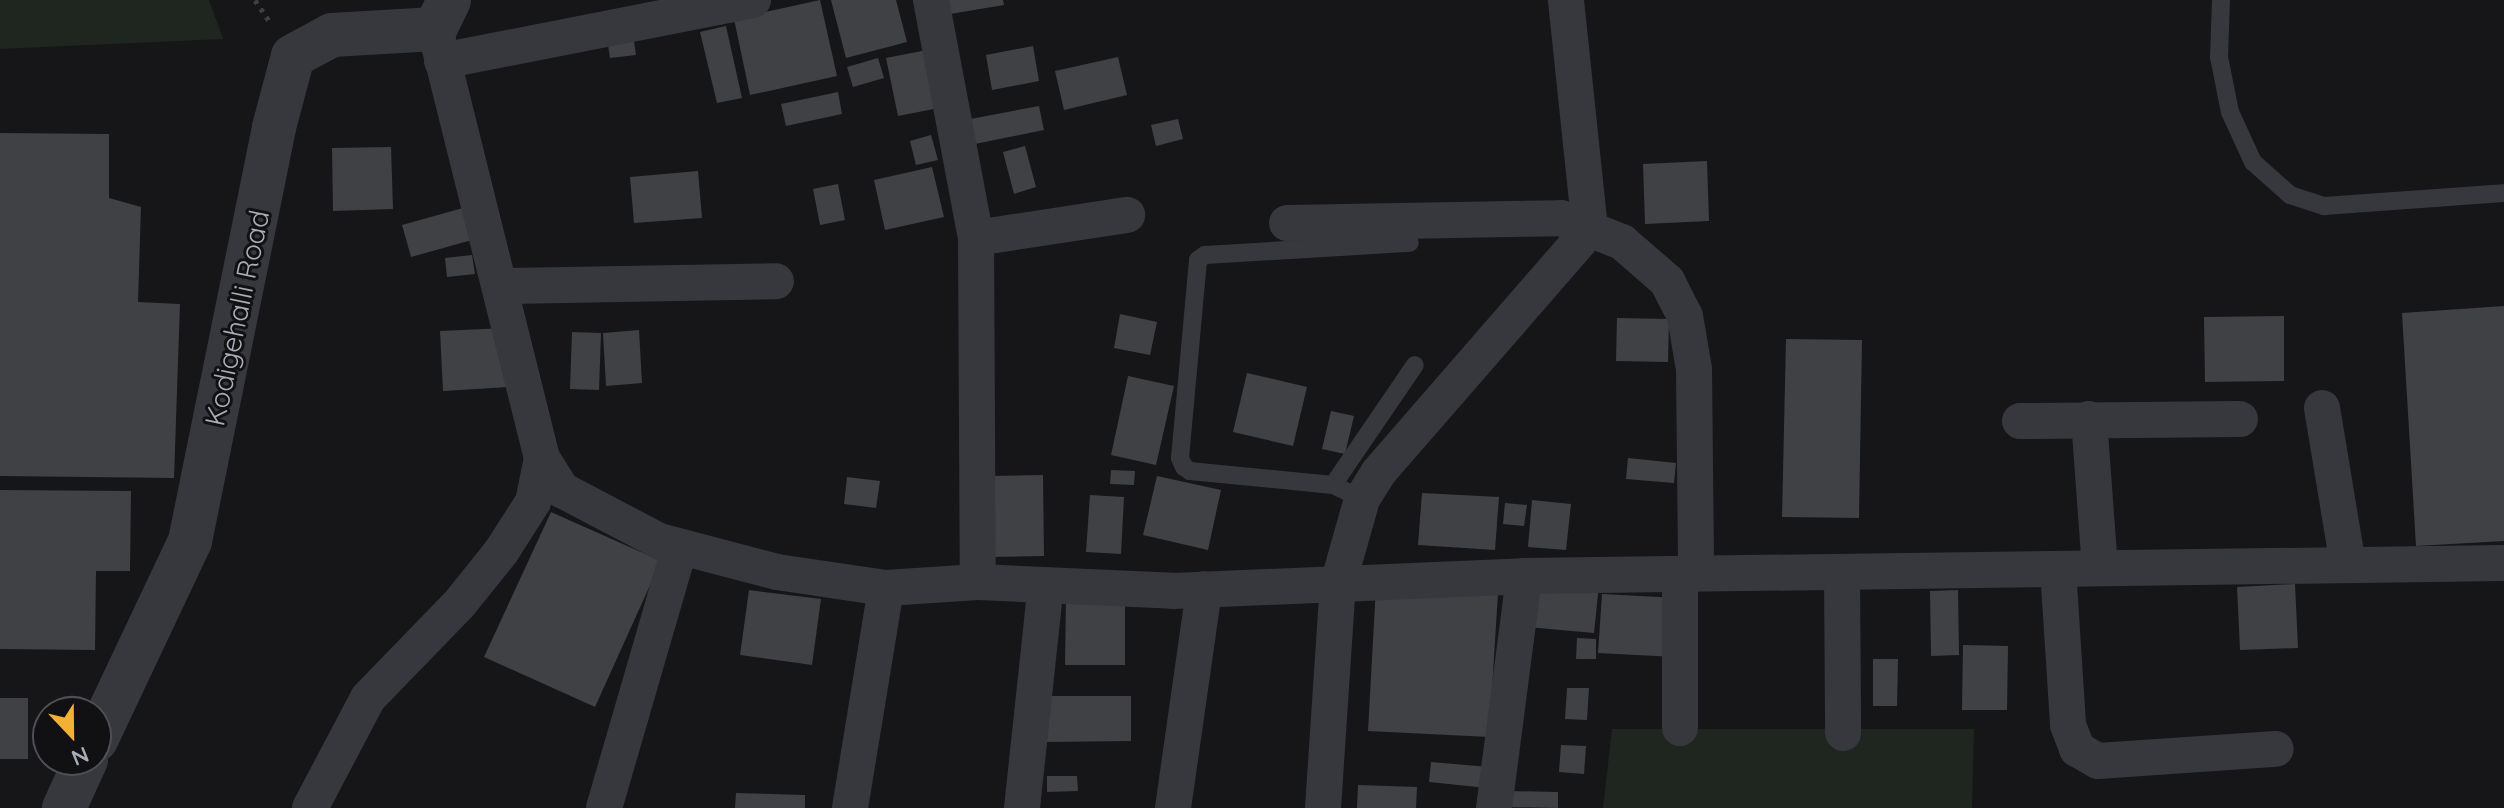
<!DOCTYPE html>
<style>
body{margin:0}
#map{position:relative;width:2504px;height:808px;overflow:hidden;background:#161618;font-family:Quicksand,sans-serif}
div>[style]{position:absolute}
.green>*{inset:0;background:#1e261f}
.building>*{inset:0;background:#404145}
.path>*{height:5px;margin-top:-2.5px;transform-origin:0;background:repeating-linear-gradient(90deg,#3d3f44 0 4px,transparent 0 10px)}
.service>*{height:18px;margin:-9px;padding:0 9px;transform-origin:9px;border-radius:9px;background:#37383d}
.minor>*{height:36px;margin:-18px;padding:0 18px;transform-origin:18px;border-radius:18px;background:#37383d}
.tertiary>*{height:44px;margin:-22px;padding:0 22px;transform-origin:22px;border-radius:22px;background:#37383d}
span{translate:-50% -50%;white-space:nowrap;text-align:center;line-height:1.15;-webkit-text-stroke:6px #111113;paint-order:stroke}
.street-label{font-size:28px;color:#a8adb8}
.north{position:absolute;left:32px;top:696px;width:80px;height:80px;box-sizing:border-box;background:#111113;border:2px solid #4d4f55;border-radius:50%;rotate:158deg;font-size:22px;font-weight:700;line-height:32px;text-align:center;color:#a8adb8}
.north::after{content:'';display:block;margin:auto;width:28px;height:36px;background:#f2b134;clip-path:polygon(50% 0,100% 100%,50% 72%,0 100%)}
</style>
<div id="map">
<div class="green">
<div style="clip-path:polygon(0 0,209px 0,223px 39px,0 49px)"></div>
<div style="clip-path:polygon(1612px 729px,1974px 729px,1972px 808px,1603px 808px)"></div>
</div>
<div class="building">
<div style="clip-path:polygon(820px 0,837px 76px,750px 95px,734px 19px)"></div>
<div style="clip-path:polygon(831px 0,896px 0,907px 42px,846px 58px)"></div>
<div style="clip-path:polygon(941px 0,1003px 0,1004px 5px,944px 15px)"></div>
<div style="clip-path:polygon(726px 26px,742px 98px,717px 103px,700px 32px)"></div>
<div style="clip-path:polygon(632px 28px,636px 55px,610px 58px,606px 32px)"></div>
<div style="clip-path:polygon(1033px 46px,1039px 81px,992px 90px,986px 55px)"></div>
<div style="clip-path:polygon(927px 50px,939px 108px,898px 116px,886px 58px)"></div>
<div style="clip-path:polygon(1118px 57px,1127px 95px,1064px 110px,1055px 71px)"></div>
<div style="clip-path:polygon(878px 58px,884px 78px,853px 87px,847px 67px)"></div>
<div style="clip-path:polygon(838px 92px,842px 114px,786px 126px,781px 104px)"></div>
<div style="clip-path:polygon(1039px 106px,1044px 130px,965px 146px,960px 121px)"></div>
<div style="clip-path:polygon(1178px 119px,1183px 139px,1156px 146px,1151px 125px)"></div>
<div style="clip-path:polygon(0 133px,109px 134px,109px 198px,141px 207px,138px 302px,180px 304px,174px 478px,0 476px)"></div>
<div style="clip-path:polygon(931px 135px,938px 160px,916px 165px,910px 141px)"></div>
<div style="clip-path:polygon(1025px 146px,1036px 187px,1014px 194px,1003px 152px)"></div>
<div style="clip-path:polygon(391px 147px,393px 209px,333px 211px,332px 148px)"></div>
<div style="clip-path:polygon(1707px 161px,1709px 221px,1645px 224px,1643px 164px)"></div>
<div style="clip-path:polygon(932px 167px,944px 217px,885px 230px,874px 180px)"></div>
<div style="clip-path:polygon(698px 171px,702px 218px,634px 223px,630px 177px)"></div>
<div style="clip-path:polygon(838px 184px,845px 220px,820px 225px,813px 189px)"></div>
<div style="clip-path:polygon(463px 208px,472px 240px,411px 257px,402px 225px)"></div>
<div style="clip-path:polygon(472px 255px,475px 274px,447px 277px,445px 258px)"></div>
<div style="clip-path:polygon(2504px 306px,2504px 541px,2416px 546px,2402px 313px)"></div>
<div style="clip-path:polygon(1120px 314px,1157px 322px,1150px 355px,1114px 348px)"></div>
<div style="clip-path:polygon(2284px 316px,2284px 381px,2205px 382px,2204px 317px)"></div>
<div style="clip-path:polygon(1617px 318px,1669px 319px,1668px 362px,1616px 361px)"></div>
<div style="clip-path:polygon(506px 328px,509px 387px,443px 391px,440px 331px)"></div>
<div style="clip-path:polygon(639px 330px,642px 383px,606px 386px,603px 333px)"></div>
<div style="clip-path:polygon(572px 332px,601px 333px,599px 390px,570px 389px)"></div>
<div style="clip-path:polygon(1786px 339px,1862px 340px,1859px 518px,1782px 517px)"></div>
<div style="clip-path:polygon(1247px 373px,1307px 387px,1293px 446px,1233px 432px)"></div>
<div style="clip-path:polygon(1128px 376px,1174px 386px,1156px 465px,1111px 455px)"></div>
<div style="clip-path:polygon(1331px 411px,1354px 416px,1345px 454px,1322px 449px)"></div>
<div style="clip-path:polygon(1628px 458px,1676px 463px,1674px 483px,1626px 479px)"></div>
<div style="clip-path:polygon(1111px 470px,1135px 471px,1134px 485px,1110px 484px)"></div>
<div style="clip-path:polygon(1043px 475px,1044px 556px,990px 557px,989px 476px)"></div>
<div style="clip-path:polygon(1157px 476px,1221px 490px,1208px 550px,1143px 535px)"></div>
<div style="clip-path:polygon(847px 477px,880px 481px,876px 508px,844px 504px)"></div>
<div style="clip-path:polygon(0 490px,131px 491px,130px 571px,96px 571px,95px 650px,0 649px)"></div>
<div style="clip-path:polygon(1422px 493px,1499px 497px,1495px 550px,1418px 545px)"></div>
<div style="clip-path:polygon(1090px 495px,1124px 497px,1121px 554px,1086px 552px)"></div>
<div style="clip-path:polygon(1532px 500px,1571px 504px,1566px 550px,1528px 547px)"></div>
<div style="clip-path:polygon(1505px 503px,1527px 505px,1524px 526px,1503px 524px)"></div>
<div style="clip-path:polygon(551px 512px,661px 561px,595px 707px,484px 657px)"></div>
<div style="clip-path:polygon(1532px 580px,1599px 585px,1594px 633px,1527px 627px)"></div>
<div style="clip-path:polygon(2295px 584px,2298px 648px,2240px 650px,2237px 587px)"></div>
<div style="clip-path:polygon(1376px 586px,1498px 593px,1489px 737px,1368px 731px)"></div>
<div style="clip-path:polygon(749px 590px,821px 599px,812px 665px,740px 655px)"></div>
<div style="clip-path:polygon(1958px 590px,1959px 655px,1931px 656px,1930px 591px)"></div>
<div style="clip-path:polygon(1602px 594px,1678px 598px,1675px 657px,1598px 653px)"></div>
<div style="clip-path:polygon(1066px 597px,1125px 598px,1125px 665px,1065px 665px)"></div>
<div style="clip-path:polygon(1577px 638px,1596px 639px,1596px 659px,1576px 659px)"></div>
<div style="clip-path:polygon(1963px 645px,2008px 646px,2007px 710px,1962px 710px)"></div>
<div style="clip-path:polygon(1873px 659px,1898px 659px,1897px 706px,1873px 706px)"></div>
<div style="clip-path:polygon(1567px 688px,1589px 688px,1587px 720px,1565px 719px)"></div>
<div style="clip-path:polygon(1045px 696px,1131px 696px,1131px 741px,1045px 742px)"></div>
<div style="clip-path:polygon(0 698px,28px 698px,28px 759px,0 759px)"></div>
<div style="clip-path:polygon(1561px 745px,1586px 746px,1584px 774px,1559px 772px)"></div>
<div style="clip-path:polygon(1431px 762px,1489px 767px,1487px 788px,1429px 782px)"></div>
<div style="clip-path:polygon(1047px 776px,1077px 776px,1078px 791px,1047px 792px)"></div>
<div style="clip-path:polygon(1358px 785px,1417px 787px,1416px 808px,1357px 808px)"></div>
<div style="clip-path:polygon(1505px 791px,1558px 792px,1558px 808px,1505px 807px)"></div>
<div style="clip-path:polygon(736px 793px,805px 795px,805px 808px,735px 808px)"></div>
</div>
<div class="path">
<div style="left:255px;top:0;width:27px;rotate:56deg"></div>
</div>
<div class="service">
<div style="left:2221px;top:0;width:57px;rotate:92deg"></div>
<div style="left:2219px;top:57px;width:56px;rotate:78.7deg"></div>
<div style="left:2230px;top:112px;width:55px;rotate:65.3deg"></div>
<div style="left:2253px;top:162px;width:50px;rotate:41.7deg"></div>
<div style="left:2290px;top:195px;width:36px;rotate:18deg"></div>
<div style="left:2324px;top:206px;width:180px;rotate:-4.1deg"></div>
<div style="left:1333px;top:485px;width:145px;rotate:-55.7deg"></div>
<div style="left:1362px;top:499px;width:32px;rotate:-154deg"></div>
<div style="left:1333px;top:485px;width:144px;rotate:-174.4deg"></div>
<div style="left:1190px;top:471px;width:7px;rotate:-146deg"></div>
<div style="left:1184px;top:467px;width:10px;rotate:-114deg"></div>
<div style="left:1180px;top:458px;width:199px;rotate:-84.8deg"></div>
<div style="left:1198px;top:260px;width:9px;rotate:-36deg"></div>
<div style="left:1205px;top:255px;width:205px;rotate:-3.4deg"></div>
</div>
<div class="minor">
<div style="left:931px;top:0;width:242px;rotate:79.3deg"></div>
<div style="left:976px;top:238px;width:344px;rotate:89.7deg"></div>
<div style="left:435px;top:29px;width:442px;rotate:76deg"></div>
<div style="left:542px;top:458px;width:38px;rotate:58deg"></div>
<div style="left:562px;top:490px;width:110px;rotate:27.7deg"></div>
<div style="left:659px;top:541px;width:122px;rotate:14.7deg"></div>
<div style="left:777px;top:572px;width:110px;rotate:8.4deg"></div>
<div style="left:886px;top:588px;width:92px;rotate:-3.7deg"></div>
<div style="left:978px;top:582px;width:195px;rotate:2.6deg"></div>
<div style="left:1173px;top:591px;width:351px;rotate:-2.4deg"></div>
<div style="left:1524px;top:576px;width:980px;rotate:-0.76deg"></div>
<div style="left:442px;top:61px;width:317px;rotate:-11.1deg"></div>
<div style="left:1287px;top:223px;width:274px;rotate:-1deg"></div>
<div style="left:1561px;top:218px;width:66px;rotate:21.5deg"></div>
<div style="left:1622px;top:242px;width:60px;rotate:40.9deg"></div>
<div style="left:1667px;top:281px;width:39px;rotate:63deg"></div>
<div style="left:1685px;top:316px;width:54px;rotate:80.4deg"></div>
<div style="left:1694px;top:369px;width:204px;rotate:89.4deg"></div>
<div style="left:976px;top:238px;width:153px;rotate:-8.7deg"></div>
<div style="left:503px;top:286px;width:273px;rotate:-1deg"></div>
<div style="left:2322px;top:408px;width:159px;rotate:80.6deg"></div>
<div style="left:2089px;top:419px;width:149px;rotate:85.8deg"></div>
<div style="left:2020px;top:421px;width:220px;rotate:-0.5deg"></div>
<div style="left:2058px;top:569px;width:156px;rotate:86.3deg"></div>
<div style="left:2068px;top:725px;width:26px;rotate:69deg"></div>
<div style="left:2077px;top:749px;width:24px;rotate:30deg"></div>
<div style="left:2098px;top:761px;width:178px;rotate:-3.9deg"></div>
<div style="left:1842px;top:572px;width:161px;rotate:89.6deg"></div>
<div style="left:1680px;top:728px;width:153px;rotate:-90deg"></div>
<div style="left:310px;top:808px;width:124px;rotate:-62.2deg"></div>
<div style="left:368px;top:698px;width:132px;rotate:-45.9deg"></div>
<div style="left:460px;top:603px;width:65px;rotate:-51.2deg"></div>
<div style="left:501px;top:552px;width:59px;rotate:-57.4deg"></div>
<div style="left:533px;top:502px;width:45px;rotate:-78.4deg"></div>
<div style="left:604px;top:808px;width:272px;rotate:-73.8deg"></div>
<div style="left:850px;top:808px;width:223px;rotate:-80.7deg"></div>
<div style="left:1022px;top:808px;width:224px;rotate:-83.9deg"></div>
<div style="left:1173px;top:808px;width:221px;rotate:-81.9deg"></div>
<div style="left:1323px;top:808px;width:225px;rotate:-86.2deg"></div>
<div style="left:1338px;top:584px;width:88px;rotate:-74.2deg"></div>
<div style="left:1362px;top:499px;width:31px;rotate:-58deg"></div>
<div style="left:1378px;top:473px;width:323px;rotate:-49deg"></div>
<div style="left:1590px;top:229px;width:230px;rotate:-96deg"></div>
<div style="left:1494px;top:808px;width:234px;rotate:-82.6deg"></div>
</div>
<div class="tertiary">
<div style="left:96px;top:740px;width:220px;rotate:-64.7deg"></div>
<div style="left:190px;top:541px;width:422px;rotate:-78.5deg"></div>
<div style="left:274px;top:127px;width:73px;rotate:-75deg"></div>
<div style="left:293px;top:56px;width:44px;rotate:-28.3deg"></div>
<div style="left:332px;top:35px;width:103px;rotate:-3.3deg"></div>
<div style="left:435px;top:29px;width:32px;rotate:-64deg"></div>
<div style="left:64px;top:808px;width:53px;rotate:-65.4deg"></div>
</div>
<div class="street-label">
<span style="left:237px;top:318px;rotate:-78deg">Kodigehalli Road</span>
</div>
<div class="north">N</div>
</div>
